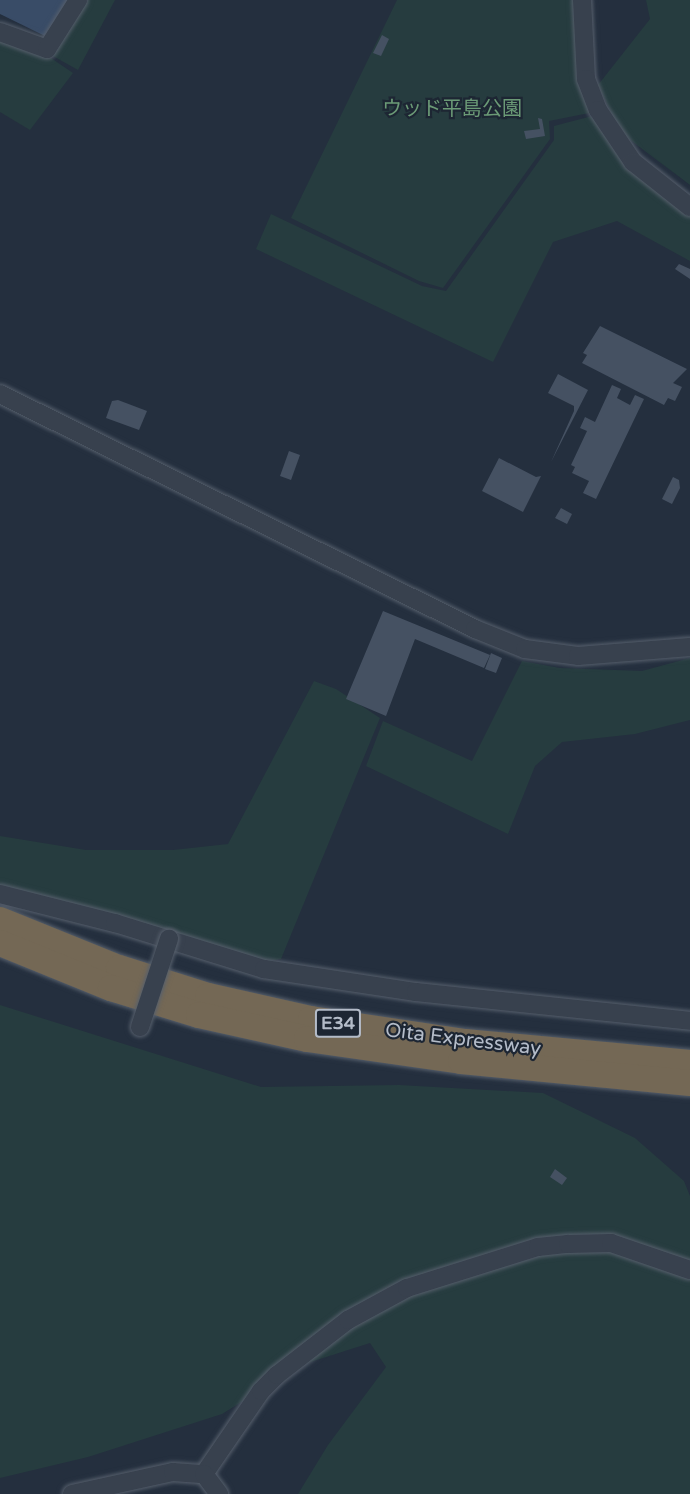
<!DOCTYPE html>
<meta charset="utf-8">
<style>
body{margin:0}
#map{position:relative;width:690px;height:1494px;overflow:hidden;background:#242f3e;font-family:"Varela Round","Noto Sans JP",sans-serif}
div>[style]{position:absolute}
.green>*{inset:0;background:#263c3f}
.water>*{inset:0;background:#394c67}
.building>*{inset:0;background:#455162}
.roads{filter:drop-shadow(0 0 2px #565f6c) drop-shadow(0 0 2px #565f6c)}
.minor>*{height:18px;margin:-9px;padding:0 9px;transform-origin:9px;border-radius:9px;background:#38414e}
.highway>*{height:26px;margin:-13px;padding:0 13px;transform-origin:13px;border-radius:13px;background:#746855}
.bridges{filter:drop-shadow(0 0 2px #565f6c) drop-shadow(0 0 2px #565f6c)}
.minor-bridge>*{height:18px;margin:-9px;padding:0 9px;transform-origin:9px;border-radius:9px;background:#38414e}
span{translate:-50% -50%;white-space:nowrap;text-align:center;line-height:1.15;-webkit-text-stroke:4.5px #1d2633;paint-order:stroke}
.shield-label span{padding:2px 4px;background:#1d2633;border:2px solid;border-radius:4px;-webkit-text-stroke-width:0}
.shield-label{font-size:18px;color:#b4bcc9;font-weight:700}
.park-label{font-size:20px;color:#6b9a76}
.street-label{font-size:20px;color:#b4bcc9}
</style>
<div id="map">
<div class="green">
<div style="clip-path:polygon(88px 0,115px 0,78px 70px,53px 56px)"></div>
<div style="clip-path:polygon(397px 0,575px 0,589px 113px,549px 121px,550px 139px,443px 288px,419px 281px,291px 218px)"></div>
<div style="clip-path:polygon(646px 0,690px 0,690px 185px,621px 133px,598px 85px,650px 19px)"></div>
<div style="clip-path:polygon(0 38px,45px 54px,73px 73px,30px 130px,0 112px)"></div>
<div style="clip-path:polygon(596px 115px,690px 212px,690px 261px,617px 221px,553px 242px,493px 362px,256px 249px,271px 214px,422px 286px,446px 291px,554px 140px,554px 126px)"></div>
<div style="clip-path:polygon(690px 658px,690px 720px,635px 734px,562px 742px,535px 766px,508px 834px,366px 766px,383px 721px,472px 761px,522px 661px,560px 668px,642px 671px)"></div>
<div style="clip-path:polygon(314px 681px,336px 689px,380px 718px,281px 959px,267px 961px,0 887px,0 836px,86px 850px,173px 850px,228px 844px)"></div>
<div style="clip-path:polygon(0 1005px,261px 1087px,399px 1085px,543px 1093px,635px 1138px,684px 1181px,690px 1196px,690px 1494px,298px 1494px,328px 1445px,386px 1367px,370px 1343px,301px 1365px,222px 1414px,88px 1457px,0 1478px)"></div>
</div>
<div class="water">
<div style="clip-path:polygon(0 0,70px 0,47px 37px,0 14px)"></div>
</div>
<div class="building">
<div style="clip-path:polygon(382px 35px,389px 39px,381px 56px,373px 53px)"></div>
<div style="clip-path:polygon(538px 118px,542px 119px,545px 136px,526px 139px,524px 131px,540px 129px)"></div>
<div style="clip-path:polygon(679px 264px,690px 269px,690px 279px,675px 269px)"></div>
<div style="clip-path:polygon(600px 326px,687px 369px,673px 383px,682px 387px,675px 401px,668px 398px,664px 405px,582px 363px,587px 355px,583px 353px)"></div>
<div style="clip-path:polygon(558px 374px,588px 390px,551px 462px,574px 411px,574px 406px,548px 393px)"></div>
<div style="clip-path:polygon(612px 385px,621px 389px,617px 398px,630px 405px,635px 395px,644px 399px,596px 499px,583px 493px,589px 481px,572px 473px,575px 467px,571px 465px,587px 431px,580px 428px,585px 417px,595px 422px)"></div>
<div style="clip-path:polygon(118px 400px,147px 411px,139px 430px,106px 418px,112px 401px)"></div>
<div style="clip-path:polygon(289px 451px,300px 455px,291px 480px,280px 476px)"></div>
<div style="clip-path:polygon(499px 458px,536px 477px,541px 476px,523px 512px,482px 491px)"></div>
<div style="clip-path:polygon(673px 477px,679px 480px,680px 488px,672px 504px,662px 499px)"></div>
<div style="clip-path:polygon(561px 508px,572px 514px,567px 524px,555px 518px)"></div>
<div style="clip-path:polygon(383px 611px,490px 655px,484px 668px,415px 639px,386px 716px,346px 699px)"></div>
<div style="clip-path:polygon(491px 653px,502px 658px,496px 673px,485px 669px)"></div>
<div style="clip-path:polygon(555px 1169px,567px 1178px,562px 1185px,550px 1177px)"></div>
</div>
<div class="roads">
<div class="minor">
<div style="left:582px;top:0;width:79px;rotate:87.1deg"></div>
<div style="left:586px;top:79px;width:33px;rotate:69deg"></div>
<div style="left:598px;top:110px;width:63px;rotate:56.1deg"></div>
<div style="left:633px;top:162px;width:73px;rotate:38.3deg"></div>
<div style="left:0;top:32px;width:50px;rotate:19.9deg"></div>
<div style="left:47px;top:49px;width:58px;rotate:-57.7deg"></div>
<div style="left:0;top:394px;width:530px;rotate:26.32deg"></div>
<div style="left:475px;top:629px;width:54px;rotate:21.8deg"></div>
<div style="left:525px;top:649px;width:53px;rotate:7.5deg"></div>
<div style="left:578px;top:656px;width:112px;rotate:-4.6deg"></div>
<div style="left:0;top:894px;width:119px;rotate:14.2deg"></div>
<div style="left:115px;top:923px;width:156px;rotate:17.2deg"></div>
<div style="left:264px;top:969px;width:154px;rotate:8.6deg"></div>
<div style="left:416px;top:992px;width:276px;rotate:6deg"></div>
<div style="left:204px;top:1474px;width:101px;rotate:-55.5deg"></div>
<div style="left:261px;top:1391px;width:23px;rotate:-45deg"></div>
<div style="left:277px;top:1375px;width:90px;rotate:-37.8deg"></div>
<div style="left:348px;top:1320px;width:67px;rotate:-28.5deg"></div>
<div style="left:407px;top:1288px;width:137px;rotate:-17.4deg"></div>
<div style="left:538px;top:1247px;width:30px;rotate:-6deg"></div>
<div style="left:568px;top:1244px;width:43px;rotate:-1.3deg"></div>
<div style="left:611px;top:1243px;width:83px;rotate:18.9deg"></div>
<div style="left:72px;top:1494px;width:103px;rotate:-12.3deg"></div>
<div style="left:173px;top:1472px;width:31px;rotate:4deg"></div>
<div style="left:204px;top:1474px;width:25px;rotate:53deg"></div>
</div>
<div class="highway">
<div style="left:0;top:920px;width:128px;rotate:22deg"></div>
<div style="left:119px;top:968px;width:93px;rotate:17.5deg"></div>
<div style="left:208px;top:996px;width:106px;rotate:12.6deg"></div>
<div style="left:311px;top:1019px;width:156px;rotate:8.5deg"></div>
<div style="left:465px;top:1042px;width:226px;rotate:5.3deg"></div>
<div style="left:0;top:943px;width:120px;rotate:22.1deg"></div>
<div style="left:111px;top:988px;width:92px;rotate:17.1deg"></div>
<div style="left:199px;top:1015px;width:111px;rotate:12.5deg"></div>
<div style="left:307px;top:1039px;width:156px;rotate:8.1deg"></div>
<div style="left:461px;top:1061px;width:230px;rotate:5.5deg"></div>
</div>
</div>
<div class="bridges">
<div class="minor-bridge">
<div style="left:140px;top:1027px;width:93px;rotate:-71.8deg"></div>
</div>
</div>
<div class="shield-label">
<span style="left:338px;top:1023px">E34</span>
</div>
<div class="park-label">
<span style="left:452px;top:109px">ウッド平島公園</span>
</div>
<div class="street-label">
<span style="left:463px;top:1040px;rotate:7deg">Oita Expressway</span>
</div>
</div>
